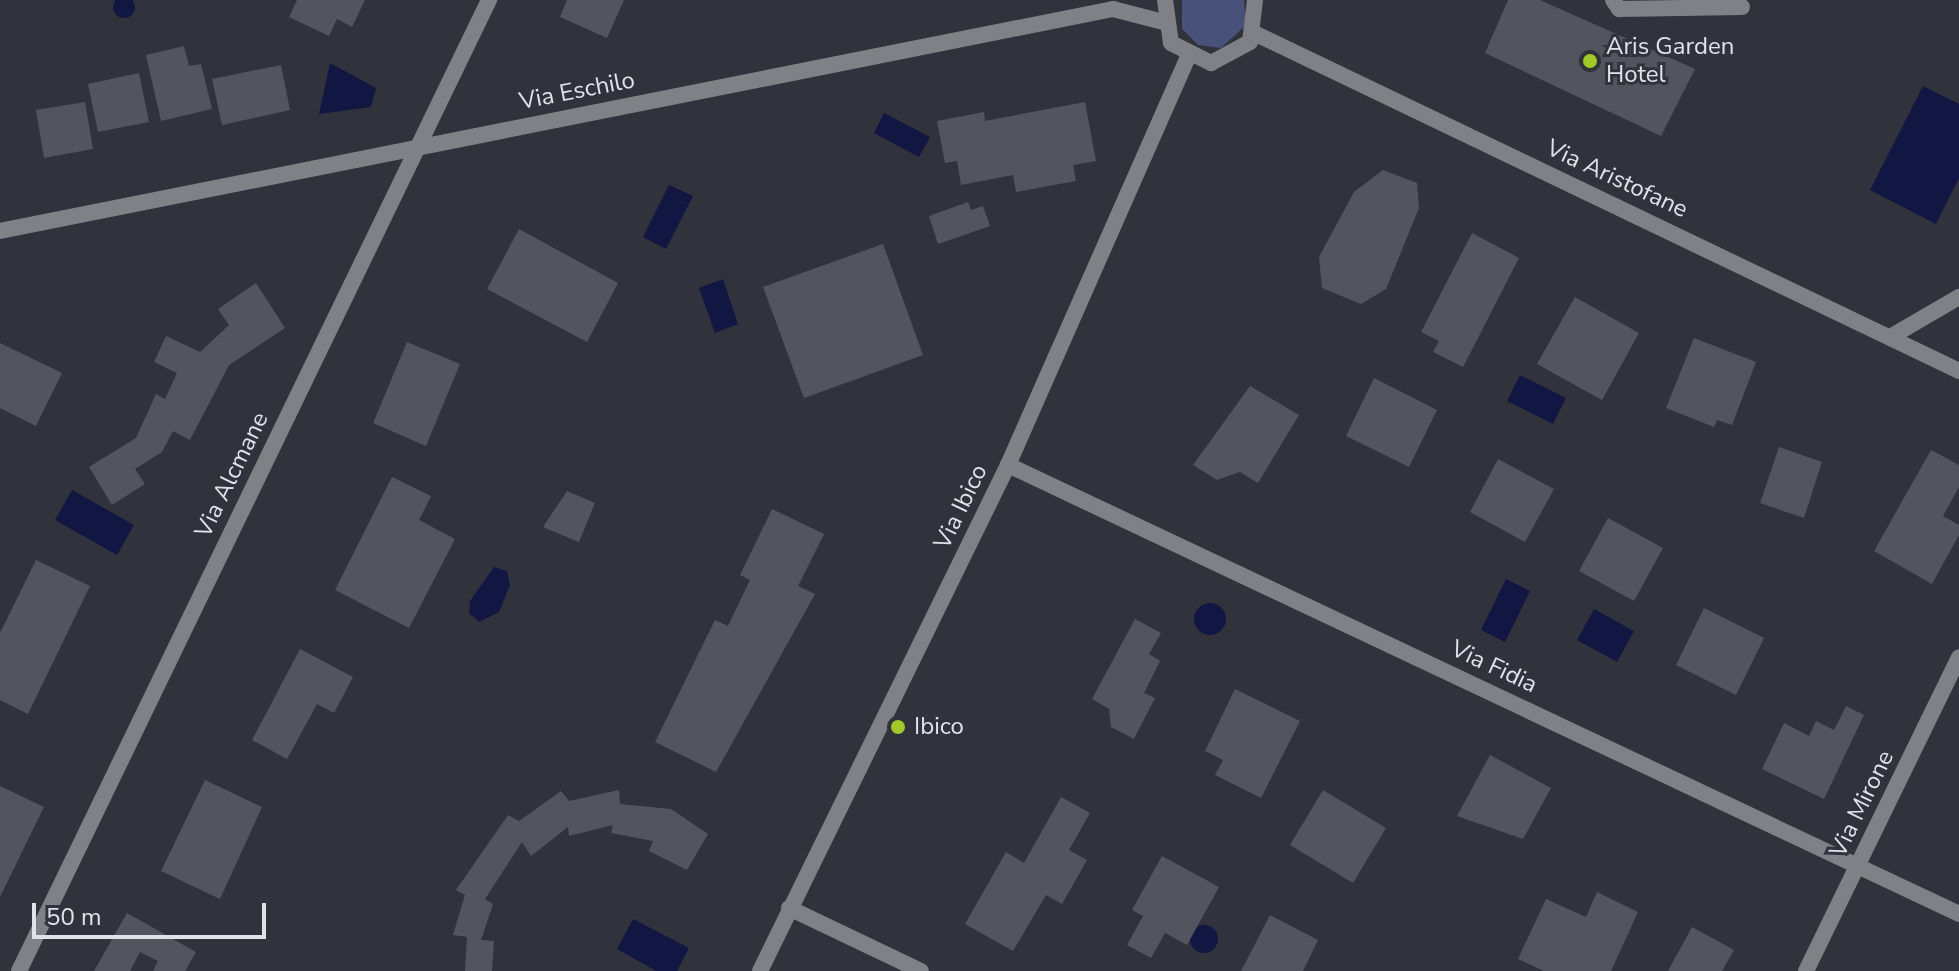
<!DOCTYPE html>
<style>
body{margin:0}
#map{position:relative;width:1959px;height:971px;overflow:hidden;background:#31333c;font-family:"Nunito Sans",sans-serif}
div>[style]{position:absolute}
.green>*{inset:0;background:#47517a}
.water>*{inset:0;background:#111643}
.round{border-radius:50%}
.building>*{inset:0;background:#52555e}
.service>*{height:16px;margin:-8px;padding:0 8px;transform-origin:8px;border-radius:8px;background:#808186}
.minor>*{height:16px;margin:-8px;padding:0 8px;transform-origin:8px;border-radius:8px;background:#808186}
.dots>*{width:22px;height:22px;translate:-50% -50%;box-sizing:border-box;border:4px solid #31333c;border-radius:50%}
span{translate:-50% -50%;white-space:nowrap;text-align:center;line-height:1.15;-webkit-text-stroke:6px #31333c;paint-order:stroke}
.poi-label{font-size:24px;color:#e0e2e8}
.left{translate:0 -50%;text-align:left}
.street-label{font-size:24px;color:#e0e2e8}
.scale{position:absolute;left:32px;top:903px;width:234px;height:36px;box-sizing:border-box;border:4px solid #e0e2e8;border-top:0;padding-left:10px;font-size:24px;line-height:28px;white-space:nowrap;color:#e0e2e8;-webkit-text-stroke:6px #31333c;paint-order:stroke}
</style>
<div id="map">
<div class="green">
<div style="clip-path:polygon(1182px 0,1244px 0,1246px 25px,1221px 48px,1198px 45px,1182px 29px)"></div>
</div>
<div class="water">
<div class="round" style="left:113px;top:-4px;width:22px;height:22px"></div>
<div style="clip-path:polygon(330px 63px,376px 88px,371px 107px,319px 114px)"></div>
<div style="clip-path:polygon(1923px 86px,1959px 104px,1959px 178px,1936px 224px,1870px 190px)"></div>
<div style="clip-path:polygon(884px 113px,930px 137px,919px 157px,874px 133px)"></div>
<div style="clip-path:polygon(669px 185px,693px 196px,666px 249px,643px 237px)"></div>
<div style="clip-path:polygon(723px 279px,738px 324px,715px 333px,699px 288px)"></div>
<div style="clip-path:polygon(1520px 375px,1566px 398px,1553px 424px,1507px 401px)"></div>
<div style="clip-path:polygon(72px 490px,134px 525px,117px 555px,55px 520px)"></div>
<div style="clip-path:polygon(494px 567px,507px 571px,510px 585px,499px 612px,479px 622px,469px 613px,470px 601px)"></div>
<div style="clip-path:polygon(1506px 579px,1530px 591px,1505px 642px,1481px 630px)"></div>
<div class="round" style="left:1194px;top:603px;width:32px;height:32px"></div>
<div style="clip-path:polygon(1594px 609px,1634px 631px,1617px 662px,1577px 640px)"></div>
<div style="clip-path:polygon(633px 919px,689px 948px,677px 971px,656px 971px,617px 949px)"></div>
<div class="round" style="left:1190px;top:925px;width:28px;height:28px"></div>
</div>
<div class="building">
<div style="clip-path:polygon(297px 0,365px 0,352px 27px,337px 19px,329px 36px,289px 17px)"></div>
<div style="clip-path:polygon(567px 0,624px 0,607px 38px,560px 17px)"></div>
<div style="clip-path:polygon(1508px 0,1540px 0,1695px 69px,1661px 136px,1485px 53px)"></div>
<div style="clip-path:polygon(184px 46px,189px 66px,201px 64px,212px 109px,161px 121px,146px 55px)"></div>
<div style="clip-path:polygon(281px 65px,290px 110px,222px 125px,212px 79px)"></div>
<div style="clip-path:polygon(139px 73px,149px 122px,98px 132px,88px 84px)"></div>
<div style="clip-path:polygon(85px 102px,93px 149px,44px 158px,36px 110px)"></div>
<div style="clip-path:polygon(1085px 102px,1096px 161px,1073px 165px,1076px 181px,1016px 192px,1013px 175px,961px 185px,957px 161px,945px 163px,937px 121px,984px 112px,985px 121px)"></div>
<div style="clip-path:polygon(1383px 170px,1417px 183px,1419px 208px,1386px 289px,1361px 304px,1322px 288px,1319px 257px,1354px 192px)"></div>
<div style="clip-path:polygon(968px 202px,971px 210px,983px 206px,990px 226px,938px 244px,929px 216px)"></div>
<div style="clip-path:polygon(519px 229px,618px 283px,587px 342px,487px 289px)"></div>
<div style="clip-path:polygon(1472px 233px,1519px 258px,1463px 367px,1433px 352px,1439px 341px,1421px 332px)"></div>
<div style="clip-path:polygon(883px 244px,923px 355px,804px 398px,763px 287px)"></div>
<div style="clip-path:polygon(256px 283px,285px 328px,229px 365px,190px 440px,173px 431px,162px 452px,135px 469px,145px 484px,112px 505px,89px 467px,136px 438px,156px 394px,165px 399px,177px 373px,154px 362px,166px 336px,200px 352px,229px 325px,218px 309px)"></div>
<div style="clip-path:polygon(1575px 297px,1639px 333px,1602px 400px,1537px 364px)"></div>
<div style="clip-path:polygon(1694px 338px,1756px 362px,1732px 425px,1717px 420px,1714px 427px,1666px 408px)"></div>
<div style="clip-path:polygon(407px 342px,460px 364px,426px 446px,373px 423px)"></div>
<div style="clip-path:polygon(0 343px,62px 373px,36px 426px,0 408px)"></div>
<div style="clip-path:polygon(1374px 378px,1437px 410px,1409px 467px,1346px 436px)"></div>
<div style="clip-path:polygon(1250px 386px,1299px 415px,1258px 483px,1240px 472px,1217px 480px,1193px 465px)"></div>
<div style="clip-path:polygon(1779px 447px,1822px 462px,1804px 518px,1760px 503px)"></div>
<div style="clip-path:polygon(1931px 450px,1959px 465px,1959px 487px,1943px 516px,1959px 525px,1959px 535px,1932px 584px,1874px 551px)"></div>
<div style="clip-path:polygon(1498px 459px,1554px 489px,1525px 542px,1470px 512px)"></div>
<div style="clip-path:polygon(392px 477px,431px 496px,419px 520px,455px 539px,409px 628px,335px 590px)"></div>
<div style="clip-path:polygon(567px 491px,595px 503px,579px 542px,543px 527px)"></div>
<div style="clip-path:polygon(772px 509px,824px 534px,798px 586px,815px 594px,716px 772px,655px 742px,715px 620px,728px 626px,750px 580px,740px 575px)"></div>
<div style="clip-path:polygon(1608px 518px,1663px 548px,1634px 601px,1579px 571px)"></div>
<div style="clip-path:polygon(36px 560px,90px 586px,28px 714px,0 700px,0 633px)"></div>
<div style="clip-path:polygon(1704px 608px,1764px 638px,1736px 695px,1676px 665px)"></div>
<div style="clip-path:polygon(1135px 619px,1161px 633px,1149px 654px,1160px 661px,1144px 693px,1155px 698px,1134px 739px,1111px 727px,1109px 709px,1092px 699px)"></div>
<div style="clip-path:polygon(300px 649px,353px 677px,334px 713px,317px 704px,287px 759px,252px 740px)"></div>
<div style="clip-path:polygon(1235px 689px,1300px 721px,1261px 798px,1215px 775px,1223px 760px,1205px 751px)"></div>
<div style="clip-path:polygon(1846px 706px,1864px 715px,1824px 799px,1762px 769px,1784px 723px,1809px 736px,1816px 721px,1834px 730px)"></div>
<div style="clip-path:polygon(1490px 755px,1551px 788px,1523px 839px,1457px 816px)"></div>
<div style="clip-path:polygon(205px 780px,262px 807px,220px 899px,161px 871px)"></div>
<div style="clip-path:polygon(0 786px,44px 807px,0 897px)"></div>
<div style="clip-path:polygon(619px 790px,620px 804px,671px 809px,708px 834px,687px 870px,649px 851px,653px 841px,611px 833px,613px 825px,569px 836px,568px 827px,531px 856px,522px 842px,485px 899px,493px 904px,481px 940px,494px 941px,492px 971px,465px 971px,467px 937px,453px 935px,465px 895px,456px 890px,508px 815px,519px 821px,561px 791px,569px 801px)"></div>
<div style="clip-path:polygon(1323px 790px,1386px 828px,1353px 883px,1290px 845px)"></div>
<div style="clip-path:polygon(1061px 797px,1090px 813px,1069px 850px,1087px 860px,1062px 904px,1046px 895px,1013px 951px,965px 924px,1006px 852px,1024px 863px)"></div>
<div style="clip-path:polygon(1162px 856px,1219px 887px,1187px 945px,1165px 933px,1151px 958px,1127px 945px,1143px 916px,1132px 910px)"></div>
<div style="clip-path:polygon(1597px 892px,1638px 912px,1611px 971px,1544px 971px,1518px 959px,1546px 899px,1586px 917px)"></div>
<div style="clip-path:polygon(127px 913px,196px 952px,185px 971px,153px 971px,158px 961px,140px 952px,130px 971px,94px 971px)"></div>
<div style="clip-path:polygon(1270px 915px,1318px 940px,1303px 971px,1241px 971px)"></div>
<div style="clip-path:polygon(1692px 927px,1734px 950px,1722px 971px,1668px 971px)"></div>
</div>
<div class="service">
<div style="left:1613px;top:0;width:11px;rotate:56deg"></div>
<div style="left:1619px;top:9px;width:123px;rotate:-0.9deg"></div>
</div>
<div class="minor">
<div style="left:1165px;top:0;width:43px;rotate:82.1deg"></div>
<div style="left:1171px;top:43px;width:45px;rotate:26.6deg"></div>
<div style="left:1211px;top:63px;width:44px;rotate:-28.3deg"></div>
<div style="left:1250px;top:42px;width:42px;rotate:-83.2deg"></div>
<div style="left:1254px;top:33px;width:782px;rotate:25.61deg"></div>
<div style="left:0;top:231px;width:1135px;rotate:-11.28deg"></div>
<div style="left:1113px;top:9px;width:52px;rotate:14.6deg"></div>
<div style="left:1892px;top:336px;width:78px;rotate:-30.2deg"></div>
<div style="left:1008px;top:465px;width:1052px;rotate:25.27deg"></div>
<div style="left:789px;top:908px;width:146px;rotate:25.5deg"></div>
<div style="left:19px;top:971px;width:1079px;rotate:-64.17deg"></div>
<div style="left:760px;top:971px;width:564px;rotate:-63.89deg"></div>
<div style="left:1008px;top:465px;width:446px;rotate:-66.2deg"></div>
<div style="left:1806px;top:971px;width:349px;rotate:-64deg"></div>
</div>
<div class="dots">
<div style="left:1590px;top:61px;background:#a2c929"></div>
<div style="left:898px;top:727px;background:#a2c929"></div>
</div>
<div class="poi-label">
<span class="left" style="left:1606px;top:61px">Aris Garden<br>Hotel</span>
<span class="left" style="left:914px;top:727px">Ibico</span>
</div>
<div class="street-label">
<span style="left:577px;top:91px;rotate:-11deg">Via Eschilo</span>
<span style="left:1617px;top:179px;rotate:25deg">Via Aristofane</span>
<span style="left:232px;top:475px;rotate:-64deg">Via Alcmane</span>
<span style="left:961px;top:507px;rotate:-64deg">Via Ibico</span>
<span style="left:1494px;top:667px;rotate:25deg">Via Fidia</span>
<span style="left:1862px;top:804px;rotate:-64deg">Via Mirone</span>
</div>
<div class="scale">50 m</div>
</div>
